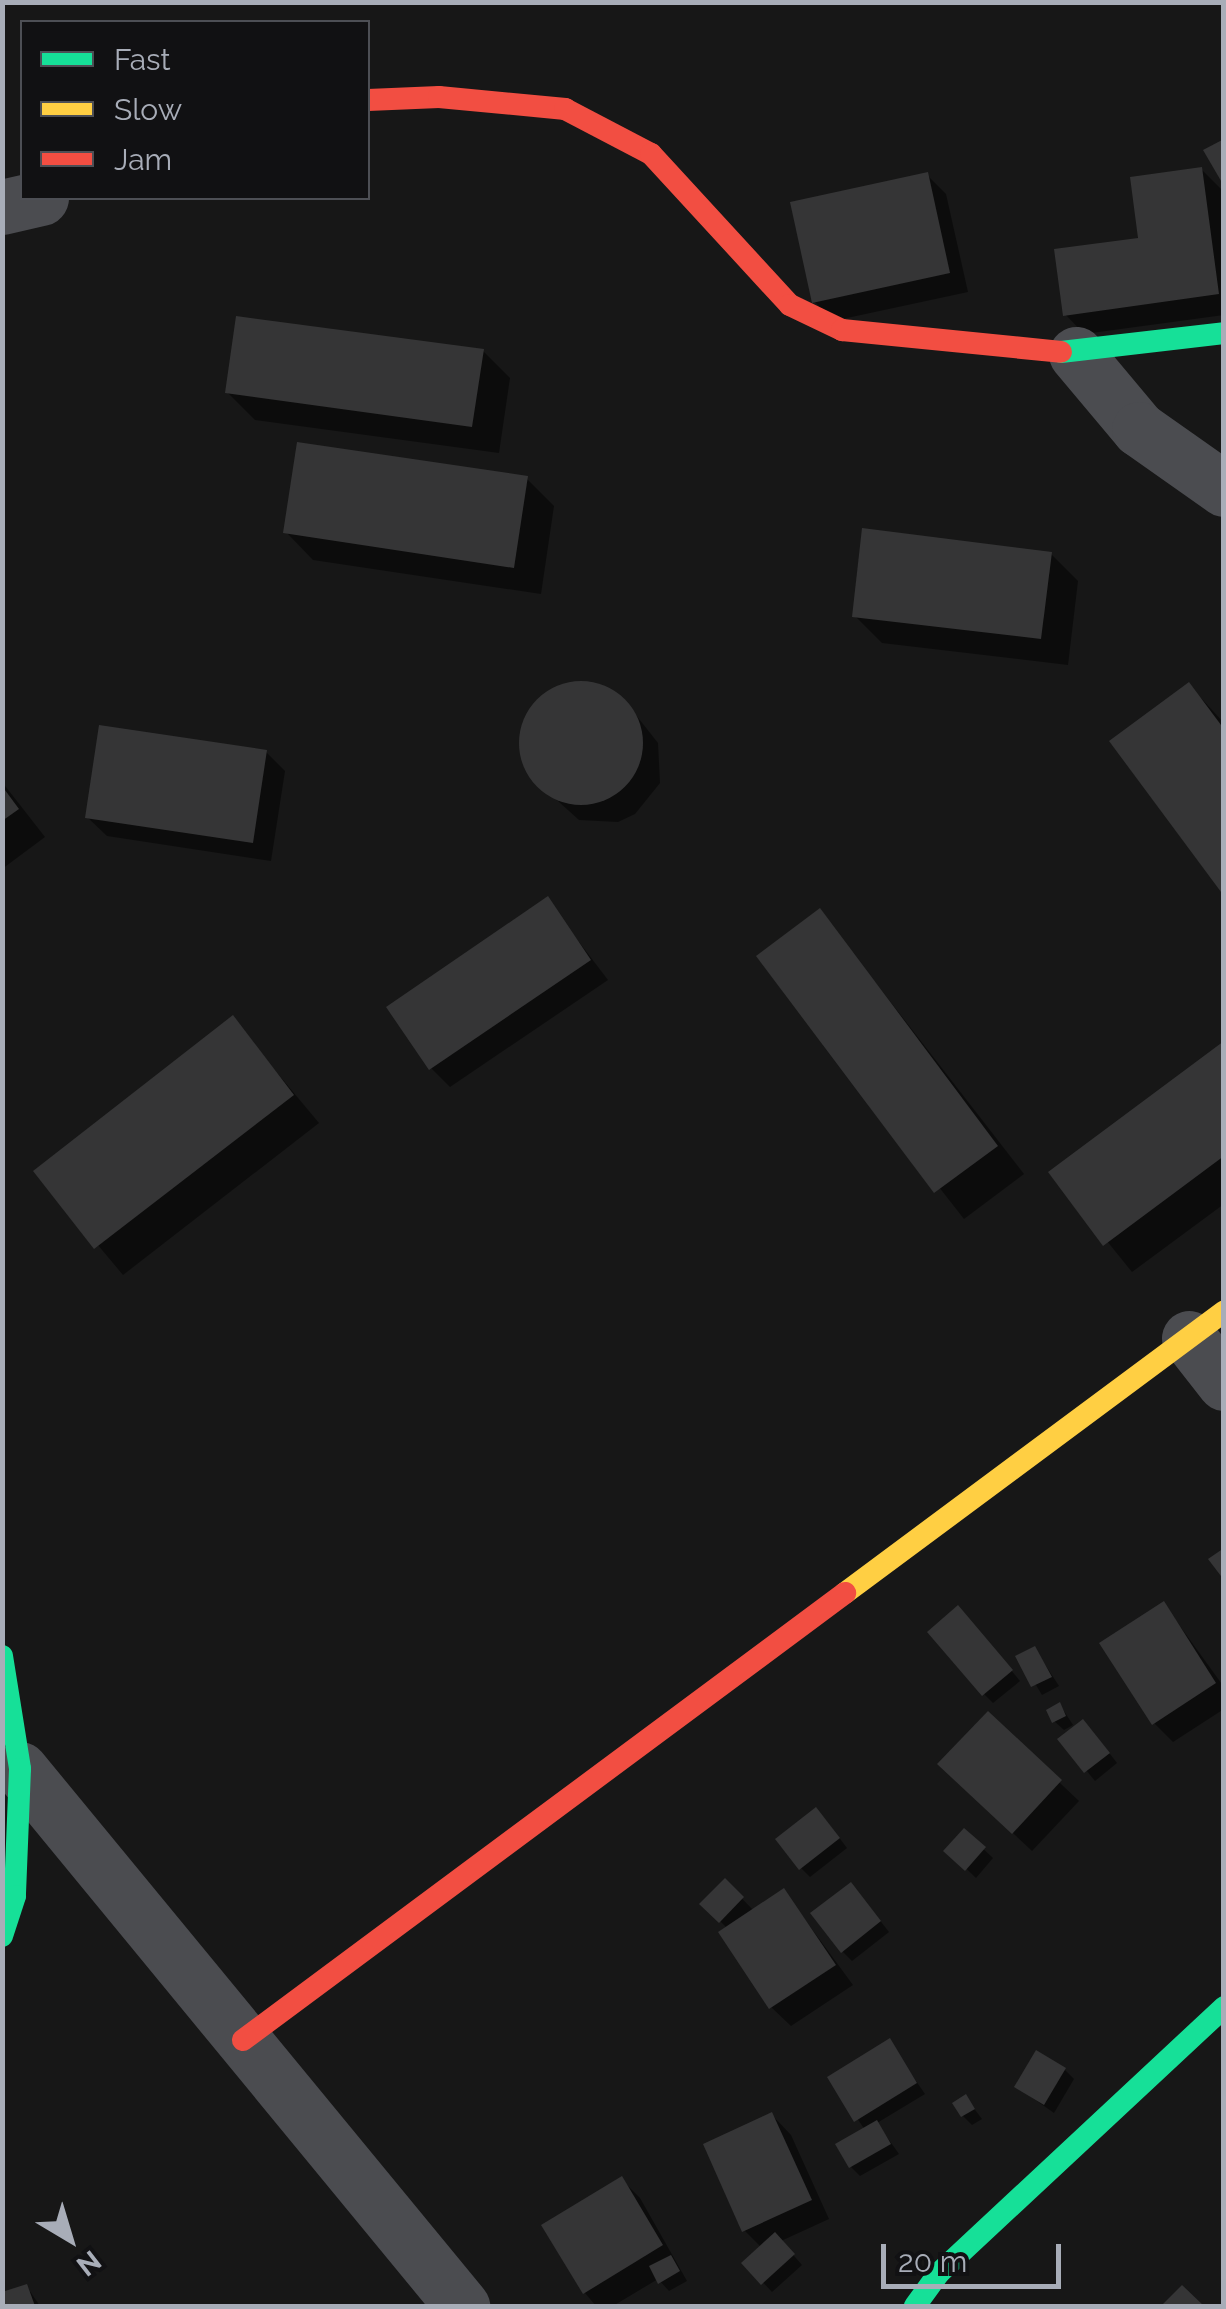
<!DOCTYPE html>
<style>
body{margin:0}
#map{position:relative;width:1226px;height:2309px;overflow:hidden;background:#171717;font-family:Raleway,sans-serif}
div>[style]{position:absolute}
.shadow>*{inset:0;background:#0007}
.building>*{inset:0;background:#353536}
.round{border-radius:50%}
.street>*{height:55px;margin:-27.5px;padding:0 27.5px;transform-origin:27.5px;border-radius:27.5px;background:#4b4c50}
.fast>*{height:22px;margin:-11px;padding:0 11px;transform-origin:11px;border-radius:11px;background:#16e098}
.slow>*{height:22px;margin:-11px;padding:0 11px;transform-origin:11px;border-radius:11px;background:#ffcf43}
.jam>*{height:22px;margin:-11px;padding:0 11px;transform-origin:11px;border-radius:11px;background:#f24e42}
span{translate:-50% -50%;white-space:nowrap;text-align:center;line-height:1.15;-webkit-text-stroke:8px #111113;paint-order:stroke}
.frame{position:absolute;inset:0;border:5px solid #a8adb8;pointer-events:none}
.legend{position:absolute;left:20px;top:20px;width:350px;height:180px;box-sizing:border-box;background:#111113;border:2px solid #4d4f55;margin:0;padding:12px 18px;list-style:none;font-size:30px;color:#a8adb8}
.legend li{display:flex;align-items:center;gap:20px;height:50px}
.legend b{width:50px;border:2px solid #4d4f55}
.north{position:absolute;left:20px;top:2189px;width:100px;height:100px;-webkit-text-stroke:8px #111113;paint-order:stroke;rotate:142deg;font-size:28px;font-weight:700;line-height:40px;text-align:center;color:#a8adb8}
.north::after{content:'';display:block;margin:auto;width:35px;height:45px;background:#a8adb8;clip-path:polygon(50% 0,100% 100%,50% 72%,0 100%)}
.scale{position:absolute;left:881px;top:2244px;width:180px;height:45px;box-sizing:border-box;border:5px solid #a8adb8;border-top:0;padding-left:12px;font-size:30px;line-height:35px;white-space:nowrap;color:#a8adb8;-webkit-text-stroke:8px #111113;paint-order:stroke}
</style>
<div id="map">
<div class="shadow">
<div style="clip-path:polygon(1202px 170px,1221px 189px,1224px 315px,1084px 334px,1065px 314px)"></div>
<div style="clip-path:polygon(927px 175px,946px 194px,968px 292px,833px 321px,814px 301px)"></div>
<div style="clip-path:polygon(483px 351px,510px 378px,499px 453px,255px 420px,228px 393px)"></div>
<div style="clip-path:polygon(527px 479px,554px 506px,541px 594px,313px 560px,286px 532px)"></div>
<div style="clip-path:polygon(1051px 554px,1078px 581px,1068px 665px,882px 643px,855px 616px)"></div>
<div style="clip-path:polygon(573px 684px,593px 684px,628px 705px,658px 743px,660px 783px,635px 814px,618px 822px,579px 820px,529px 775px,521px 737px,537px 702px)"></div>
<div style="clip-path:polygon(1189px 685px,1224px 723px,1224px 892px)"></div>
<div style="clip-path:polygon(266px 752px,285px 771px,271px 861px,107px 836px,87px 817px)"></div>
<div style="clip-path:polygon(2px 782px,45px 837px,2px 869px)"></div>
<div style="clip-path:polygon(547px 900px,608px 980px,450px 1087px,431px 1068px)"></div>
<div style="clip-path:polygon(820px 911px,1024px 1174px,964px 1219px,759px 957px)"></div>
<div style="clip-path:polygon(232px 1019px,319px 1123px,123px 1275px,36px 1171px)"></div>
<div style="clip-path:polygon(1224px 1044px,1224px 1204px,1132px 1272px,1052px 1173px)"></div>
<div style="clip-path:polygon(1164px 1604px,1224px 1687px,1224px 1709px,1173px 1742px,1154px 1723px)"></div>
<div style="clip-path:polygon(967px 1618px,1020px 1681px,993px 1703px,984px 1694px)"></div>
<div style="clip-path:polygon(1035px 1649px,1059px 1686px,1042px 1695px,1019px 1657px)"></div>
<div style="clip-path:polygon(1060px 1705px,1073px 1725px,1064px 1730px,1054px 1721px)"></div>
<div style="clip-path:polygon(988px 1715px,1079px 1801px,1032px 1851px,960px 1783px)"></div>
<div style="clip-path:polygon(1092px 1731px,1117px 1763px,1095px 1781px,1061px 1739px)"></div>
<div style="clip-path:polygon(825px 1819px,847px 1848px,810px 1877px,801px 1868px)"></div>
<div style="clip-path:polygon(964px 1831px,993px 1858px,976px 1878px,947px 1850px)"></div>
<div style="clip-path:polygon(725px 1881px,754px 1911px,784px 1891px,853px 1985px,791px 2026px,771px 2007px,728px 1929px,703px 1904px)"></div>
<div style="clip-path:polygon(860px 1895px,889px 1932px,852px 1961px,843px 1952px)"></div>
<div style="clip-path:polygon(889px 2042px,925px 2094px,877px 2123px,899px 2154px,860px 2176px,851px 2167px,865px 2130px,830px 2078px)"></div>
<div style="clip-path:polygon(1065px 2070px,1074px 2079px,1054px 2113px,1017px 2087px)"></div>
<div style="clip-path:polygon(966px 2098px,982px 2119px,972px 2125px,963px 2116px)"></div>
<div style="clip-path:polygon(772px 2115px,791px 2135px,829px 2219px,781px 2241px,802px 2265px,772px 2292px,745px 2263px,762px 2248px,744px 2230px)"></div>
<div style="clip-path:polygon(621px 2179px,640px 2198px,687px 2281px,669px 2291px,658px 2279px,613px 2306px,596px 2306px,585px 2293px)"></div>
<div style="clip-path:polygon(27px 2287px,40px 2306px,2px 2306px,2px 2295px)"></div>
</div>
<div class="building">
<div style="clip-path:polygon(1224px 139px,1224px 186px,1203px 150px)"></div>
<div style="clip-path:polygon(1202px 167px,1219px 294px,1063px 316px,1054px 249px,1138px 238px,1130px 177px)"></div>
<div style="clip-path:polygon(928px 172px,950px 273px,812px 303px,790px 202px)"></div>
<div style="clip-path:polygon(236px 316px,484px 349px,472px 427px,225px 393px)"></div>
<div style="clip-path:polygon(297px 442px,528px 476px,514px 568px,283px 533px)"></div>
<div style="clip-path:polygon(862px 528px,1052px 552px,1041px 639px,852px 617px)"></div>
<div class="round" style="left:519px;top:681px;width:124px;height:124px"></div>
<div style="clip-path:polygon(1189px 682px,1224px 729px,1224px 896px,1109px 741px)"></div>
<div style="clip-path:polygon(99px 725px,267px 750px,253px 843px,85px 818px)"></div>
<div style="clip-path:polygon(2px 786px,19px 809px,2px 821px)"></div>
<div style="clip-path:polygon(548px 896px,591px 960px,429px 1070px,386px 1007px)"></div>
<div style="clip-path:polygon(820px 908px,998px 1146px,934px 1193px,756px 956px)"></div>
<div style="clip-path:polygon(233px 1015px,294px 1095px,94px 1249px,33px 1171px)"></div>
<div style="clip-path:polygon(1224px 1041px,1224px 1156px,1103px 1246px,1048px 1172px)"></div>
<div style="clip-path:polygon(1224px 1548px,1224px 1580px,1208px 1559px)"></div>
<div style="clip-path:polygon(1164px 1601px,1216px 1683px,1152px 1725px,1099px 1643px)"></div>
<div style="clip-path:polygon(958px 1605px,1013px 1670px,982px 1696px,927px 1632px)"></div>
<div style="clip-path:polygon(1035px 1646px,1052px 1677px,1031px 1687px,1015px 1656px)"></div>
<div style="clip-path:polygon(1060px 1702px,1066px 1716px,1052px 1723px,1046px 1710px)"></div>
<div style="clip-path:polygon(988px 1711px,1062px 1780px,1012px 1834px,937px 1764px)"></div>
<div style="clip-path:polygon(1083px 1719px,1110px 1753px,1084px 1773px,1057px 1739px)"></div>
<div style="clip-path:polygon(816px 1807px,840px 1838px,799px 1870px,775px 1839px)"></div>
<div style="clip-path:polygon(964px 1828px,986px 1847px,965px 1871px,943px 1851px)"></div>
<div style="clip-path:polygon(725px 1878px,744px 1897px,719px 1923px,699px 1904px)"></div>
<div style="clip-path:polygon(851px 1882px,881px 1921px,841px 1953px,810px 1913px)"></div>
<div style="clip-path:polygon(784px 1888px,836px 1965px,769px 2009px,718px 1932px)"></div>
<div style="clip-path:polygon(890px 2038px,917px 2083px,854px 2122px,827px 2077px)"></div>
<div style="clip-path:polygon(1036px 2050px,1066px 2068px,1044px 2105px,1014px 2087px)"></div>
<div style="clip-path:polygon(966px 2094px,975px 2109px,961px 2117px,952px 2103px)"></div>
<div style="clip-path:polygon(772px 2112px,812px 2200px,742px 2232px,703px 2144px)"></div>
<div style="clip-path:polygon(877px 2120px,891px 2144px,849px 2168px,835px 2144px)"></div>
<div style="clip-path:polygon(622px 2176px,663px 2245px,583px 2294px,541px 2225px)"></div>
<div style="clip-path:polygon(775px 2232px,795px 2254px,761px 2285px,741px 2263px)"></div>
<div style="clip-path:polygon(671px 2255px,680px 2271px,658px 2284px,649px 2266px)"></div>
<div style="clip-path:polygon(27px 2284px,35px 2306px,2px 2306px,2px 2292px)"></div>
<div style="clip-path:polygon(1182px 2285px,1204px 2306px,1161px 2306px)"></div>
</div>
<div class="street">
<div style="left:2px;top:207px;width:40px;rotate:-13deg"></div>
<div style="left:1076px;top:354px;width:98px;rotate:50deg"></div>
<div style="left:1139px;top:429px;width:104px;rotate:35.2deg"></div>
<div style="left:1189px;top:1338px;width:57px;rotate:52.1deg"></div>
<div style="left:20px;top:1769px;width:696px;rotate:50.54deg"></div>
</div>
<div class="fast">
<div style="left:1061px;top:352px;width:164px;rotate:-6.6deg"></div>
<div style="left:2px;top:1656px;width:114px;rotate:80.9deg"></div>
<div style="left:20px;top:1769px;width:127px;rotate:92.3deg"></div>
<div style="left:15px;top:1896px;width:42px;rotate:108deg"></div>
<div style="left:915px;top:2306px;width:41px;rotate:-54deg"></div>
<div style="left:939px;top:2273px;width:390px;rotate:-43deg"></div>
</div>
<div class="slow">
<div style="left:845px;top:1593px;width:472px;rotate:-36.6deg"></div>
</div>
<div class="jam">
<div style="left:368px;top:100px;width:71px;rotate:-2.4deg"></div>
<div style="left:439px;top:97px;width:127px;rotate:5.4deg"></div>
<div style="left:565px;top:109px;width:97px;rotate:27.6deg"></div>
<div style="left:651px;top:154px;width:205px;rotate:47.4deg"></div>
<div style="left:790px;top:305px;width:58px;rotate:25.7deg"></div>
<div style="left:842px;top:330px;width:220px;rotate:5.7deg"></div>
<div style="left:243px;top:2040px;width:750px;rotate:-36.59deg"></div>
</div>
<div class="frame"></div>
<ul class="legend">
<li><b style="height:12px;background:#16e098"></b>Fast</li>
<li><b style="height:12px;background:#ffcf43"></b>Slow</li>
<li><b style="height:12px;background:#f24e42"></b>Jam</li>
</ul>
<div class="north">N</div>
<div class="scale">20 m</div>
</div>
